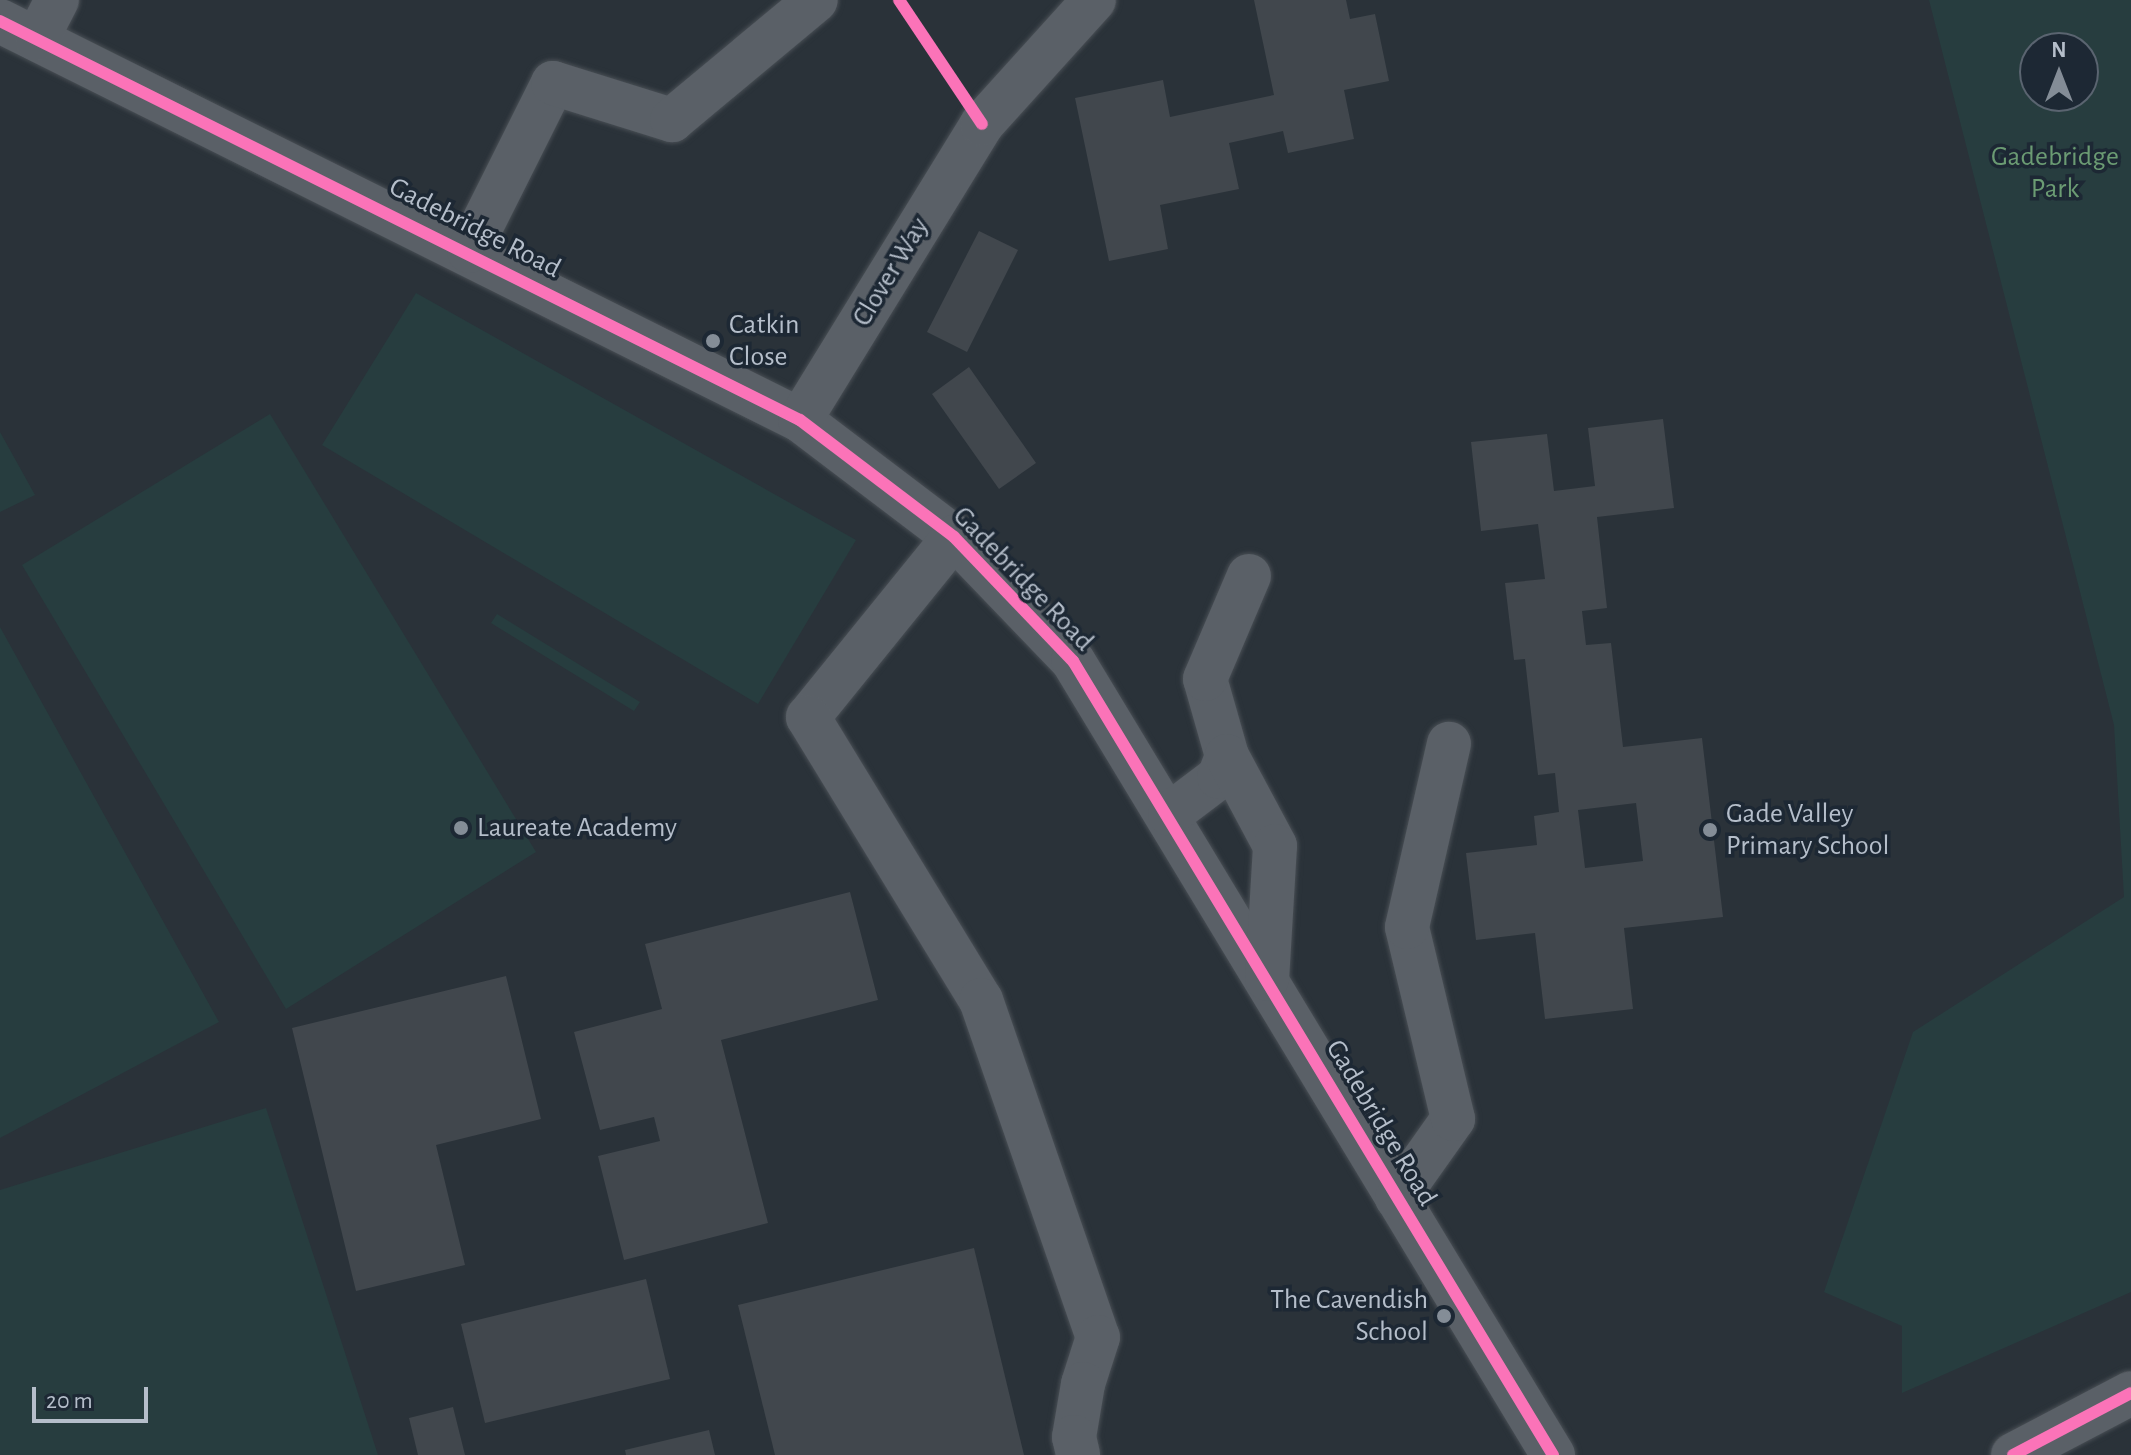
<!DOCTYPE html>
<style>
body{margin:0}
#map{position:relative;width:2131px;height:1455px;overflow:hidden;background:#2a3239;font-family:"Alegreya Sans",sans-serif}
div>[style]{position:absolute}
.green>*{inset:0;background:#273d3f}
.building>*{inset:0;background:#41474d}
.roads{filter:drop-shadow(0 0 2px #484e54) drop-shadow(0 0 2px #484e54)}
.minor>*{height:44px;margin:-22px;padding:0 22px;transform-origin:22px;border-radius:22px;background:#5a6067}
.cycleway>*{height:12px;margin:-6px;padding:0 6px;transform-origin:6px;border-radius:6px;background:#fb73b8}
.dots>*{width:22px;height:22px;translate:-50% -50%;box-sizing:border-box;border:4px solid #1d2834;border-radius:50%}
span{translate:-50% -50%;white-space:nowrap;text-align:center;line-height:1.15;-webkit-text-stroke:7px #1d2834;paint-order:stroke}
.park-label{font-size:28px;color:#6b9b73}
.street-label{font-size:28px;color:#b5beca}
.poi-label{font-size:28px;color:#b5beca}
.left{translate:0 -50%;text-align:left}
.right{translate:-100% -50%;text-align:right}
.north{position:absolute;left:2019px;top:32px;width:80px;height:80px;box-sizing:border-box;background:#1d2834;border:2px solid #5a6470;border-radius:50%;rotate:0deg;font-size:22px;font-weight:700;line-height:32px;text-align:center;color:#b5beca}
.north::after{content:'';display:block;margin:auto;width:28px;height:36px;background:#848d97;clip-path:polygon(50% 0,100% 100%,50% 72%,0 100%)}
.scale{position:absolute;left:32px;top:1387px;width:116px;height:36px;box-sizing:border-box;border:4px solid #b5beca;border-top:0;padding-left:10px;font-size:24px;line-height:28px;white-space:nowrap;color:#b5beca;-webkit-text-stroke:6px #1d2834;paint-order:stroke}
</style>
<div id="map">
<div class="green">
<div style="clip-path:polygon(evenodd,1929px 0,2131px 0,2131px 1292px,1902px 1393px,1902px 1326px,1824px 1292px,1913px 1032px,2124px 897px,2114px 725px,1929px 0,2035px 48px,2083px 48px,2083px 96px,2035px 96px,2035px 48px)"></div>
<div style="clip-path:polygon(416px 293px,856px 540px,758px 704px,322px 445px)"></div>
<div style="clip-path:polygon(270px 414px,536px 852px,286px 1009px,22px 565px)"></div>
<div style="clip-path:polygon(0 432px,35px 495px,0 512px)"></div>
<div style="clip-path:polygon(497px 614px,640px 702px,634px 711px,491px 623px)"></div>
<div style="clip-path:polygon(0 627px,219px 1022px,0 1138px)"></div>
<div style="clip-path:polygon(266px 1108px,378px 1455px,0 1455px,0 1190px)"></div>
</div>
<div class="building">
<div style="clip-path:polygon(1254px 0,1346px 0,1350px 19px,1375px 14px,1389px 81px,1344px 90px,1354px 139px,1288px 153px,1283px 131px,1229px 143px,1239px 189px,1160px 205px,1168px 249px,1109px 261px,1075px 98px,1163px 80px,1170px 117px,1274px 95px)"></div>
<div style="clip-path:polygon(979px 231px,1018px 250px,967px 352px,927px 332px)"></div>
<div style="clip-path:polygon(969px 367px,1036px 463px,999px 489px,932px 394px)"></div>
<div style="clip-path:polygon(evenodd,1663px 419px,1674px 508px,1597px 517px,1607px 608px,1582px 611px,1586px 645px,1611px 643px,1623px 747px,1702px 738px,1723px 917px,1624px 928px,1633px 1009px,1545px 1019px,1535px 933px,1476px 940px,1466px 853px,1537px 845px,1534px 816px,1559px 812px,1555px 773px,1538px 775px,1525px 659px,1514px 660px,1505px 583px,1545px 579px,1538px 524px,1481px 531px,1471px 442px,1547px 434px,1554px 491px,1595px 486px,1588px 428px,1663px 419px,1636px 803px,1643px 861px,1585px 868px,1578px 810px,1636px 803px)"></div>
<div style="clip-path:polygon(850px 892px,878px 1000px,721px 1040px,768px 1223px,624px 1260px,598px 1156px,660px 1141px,654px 1117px,600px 1130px,574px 1032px,662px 1009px,645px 944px)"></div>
<div style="clip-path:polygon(506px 976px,541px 1119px,436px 1145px,465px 1265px,356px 1291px,292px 1028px)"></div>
<div style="clip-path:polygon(974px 1248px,1024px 1455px,775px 1455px,738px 1305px)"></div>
<div style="clip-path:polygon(646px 1279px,670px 1379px,485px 1423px,461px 1324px)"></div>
<div style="clip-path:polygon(453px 1407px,465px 1455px,418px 1455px,409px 1418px)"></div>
<div style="clip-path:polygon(709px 1430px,715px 1455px,626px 1455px,625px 1450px)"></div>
</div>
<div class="roads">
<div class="minor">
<div style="left:0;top:21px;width:894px;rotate:26.51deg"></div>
<div style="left:800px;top:420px;width:193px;rotate:37.2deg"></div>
<div style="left:954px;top:537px;width:172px;rotate:46.2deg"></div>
<div style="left:1073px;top:661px;width:928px;rotate:58.85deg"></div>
<div style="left:37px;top:39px;width:44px;rotate:-62.9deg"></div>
<div style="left:469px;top:251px;width:188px;rotate:-63.4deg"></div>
<div style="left:553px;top:83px;width:125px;rotate:17.3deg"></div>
<div style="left:672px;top:120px;width:187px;rotate:-39.8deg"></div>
<div style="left:800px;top:420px;width:347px;rotate:-58.4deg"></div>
<div style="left:982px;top:124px;width:167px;rotate:-47.9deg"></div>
<div style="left:954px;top:537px;width:232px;rotate:129deg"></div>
<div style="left:808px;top:717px;width:332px;rotate:58.6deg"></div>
<div style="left:981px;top:1000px;width:357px;rotate:70.9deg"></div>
<div style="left:1098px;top:1337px;width:49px;rotate:107.7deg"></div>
<div style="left:1083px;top:1384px;width:54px;rotate:99.6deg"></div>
<div style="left:1074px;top:1437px;width:18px;rotate:77deg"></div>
<div style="left:1227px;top:756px;width:80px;rotate:-105.9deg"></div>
<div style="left:1205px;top:679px;width:112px;rotate:-66.9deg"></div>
<div style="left:1170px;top:814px;width:61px;rotate:-37.1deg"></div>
<div style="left:1219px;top:777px;width:22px;rotate:-69deg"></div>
<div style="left:1227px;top:756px;width:102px;rotate:61.9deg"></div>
<div style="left:1275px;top:846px;width:133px;rotate:93.4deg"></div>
<div style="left:1397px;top:1198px;width:97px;rotate:-54.7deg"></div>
<div style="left:1453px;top:1119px;width:197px;rotate:-103.5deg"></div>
<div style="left:1407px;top:927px;width:188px;rotate:-77.1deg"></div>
<div style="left:2013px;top:1455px;width:133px;rotate:-27.7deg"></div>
</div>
</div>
<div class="cycleway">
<div style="left:899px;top:0;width:149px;rotate:56.2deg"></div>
<div style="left:0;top:21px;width:894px;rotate:26.51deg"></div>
<div style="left:800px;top:420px;width:193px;rotate:37.2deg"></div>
<div style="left:954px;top:537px;width:172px;rotate:46.2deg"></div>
<div style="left:1073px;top:661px;width:928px;rotate:58.85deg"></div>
<div style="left:2013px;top:1455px;width:133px;rotate:-27.7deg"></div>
</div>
<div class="dots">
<div style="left:713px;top:341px;background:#848d97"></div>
<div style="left:461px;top:828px;background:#848d97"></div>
<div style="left:1710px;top:830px;background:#848d97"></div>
<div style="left:1444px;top:1316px;background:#848d97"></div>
</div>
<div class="park-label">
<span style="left:2055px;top:173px">Gadebridge<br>Park</span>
</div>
<div class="street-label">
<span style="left:475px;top:228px;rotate:27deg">Gadebridge Road</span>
<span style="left:891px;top:272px;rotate:-59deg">Clover Way</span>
<span style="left:1023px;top:579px;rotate:46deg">Gadebridge Road</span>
<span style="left:1381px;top:1123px;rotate:59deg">Gadebridge Road</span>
</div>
<div class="poi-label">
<span class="left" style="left:729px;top:341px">Catkin<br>Close</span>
<span class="left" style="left:1726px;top:830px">Gade Valley<br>Primary School</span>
<span class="left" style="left:477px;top:828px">Laureate Academy</span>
<span class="right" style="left:1428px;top:1316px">The Cavendish<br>School</span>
</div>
<div class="north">N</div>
<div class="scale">20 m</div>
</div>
